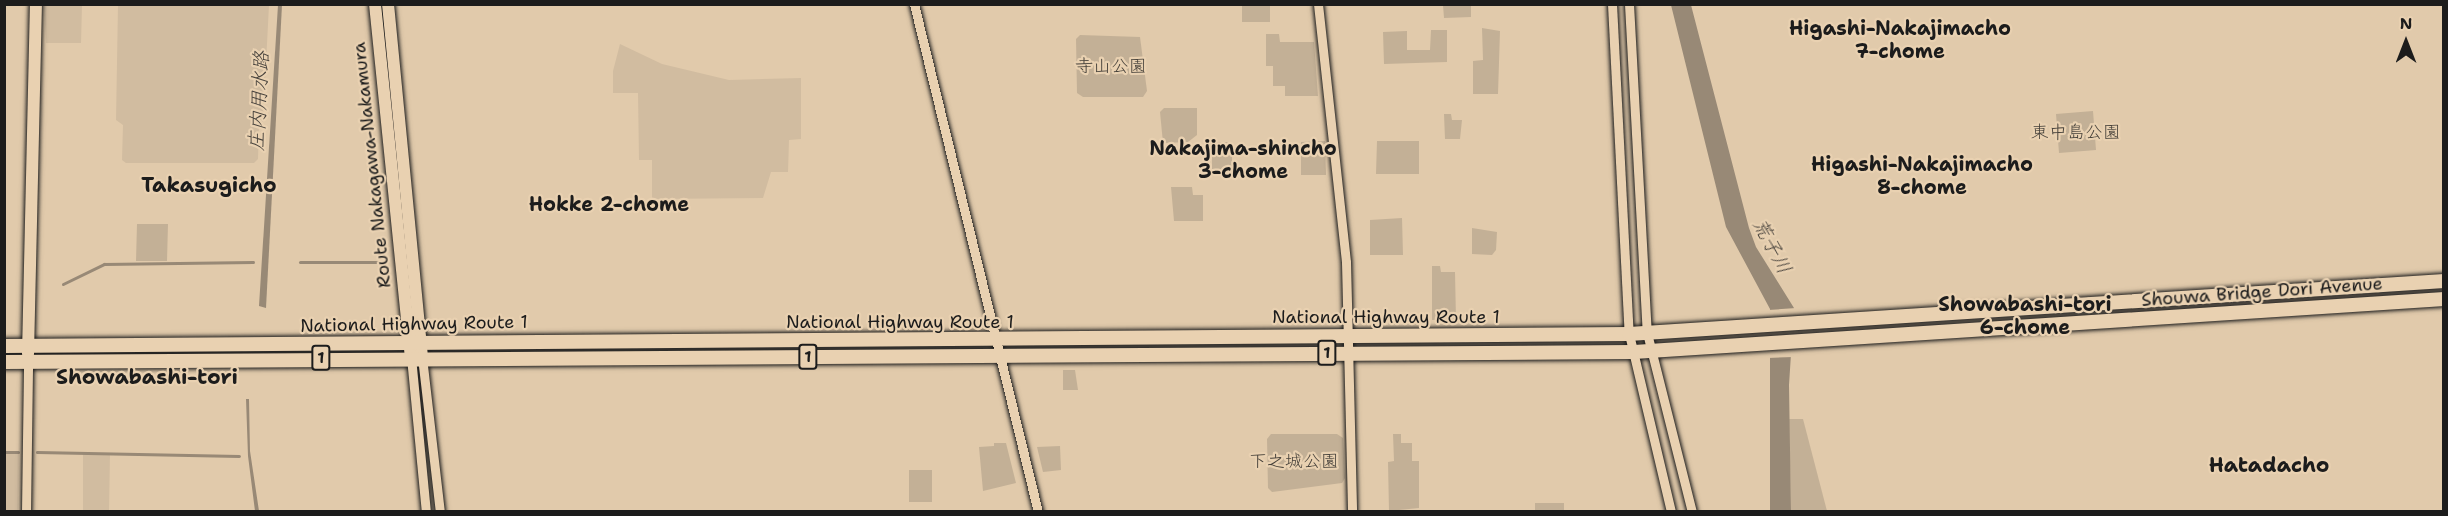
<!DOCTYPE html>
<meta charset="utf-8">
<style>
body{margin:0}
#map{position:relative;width:2448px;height:516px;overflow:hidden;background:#e1caab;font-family:"Shantell Sans","Klee One",sans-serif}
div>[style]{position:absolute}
.built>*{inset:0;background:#d1bca0}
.green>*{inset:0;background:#c3b096}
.water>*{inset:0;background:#988976}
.pier>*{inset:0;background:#e1caab}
.stream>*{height:3px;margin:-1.5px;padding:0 1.5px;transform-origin:1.5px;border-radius:1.5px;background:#988976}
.roads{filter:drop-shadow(0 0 2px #1c1c1c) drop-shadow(0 0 2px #1c1c1c)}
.minor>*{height:9px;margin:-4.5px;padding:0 4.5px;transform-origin:4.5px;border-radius:4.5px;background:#e9d1b1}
.major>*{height:12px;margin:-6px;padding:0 6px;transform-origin:6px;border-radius:6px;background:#e9d1b1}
.highway>*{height:14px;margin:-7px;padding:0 7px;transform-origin:7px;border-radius:7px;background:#e9d1b1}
span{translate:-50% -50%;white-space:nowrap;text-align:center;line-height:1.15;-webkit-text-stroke:4.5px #e9d1b1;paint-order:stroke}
.shield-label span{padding:2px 4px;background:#e9d1b1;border:2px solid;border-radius:4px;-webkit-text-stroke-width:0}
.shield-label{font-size:16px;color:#1c1c1c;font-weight:700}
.park-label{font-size:18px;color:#46413a}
.street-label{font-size:18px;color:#1c1c1c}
.neighbourhood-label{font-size:20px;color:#1c1c1c;font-weight:700}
.water-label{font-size:20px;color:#47423c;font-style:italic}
.quarter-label{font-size:21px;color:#1c1c1c;font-weight:700}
.frame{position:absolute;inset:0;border:6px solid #1c1c1c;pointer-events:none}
.north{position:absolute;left:2376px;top:12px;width:60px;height:60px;-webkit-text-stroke:4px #e9d1b1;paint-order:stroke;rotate:0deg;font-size:16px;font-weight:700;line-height:24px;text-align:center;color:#1c1c1c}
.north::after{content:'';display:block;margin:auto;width:21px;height:27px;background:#1c1c1c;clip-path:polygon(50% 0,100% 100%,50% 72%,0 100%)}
</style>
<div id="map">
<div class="built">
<div style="clip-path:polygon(44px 5px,82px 5px,81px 43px,46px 43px)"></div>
<div style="clip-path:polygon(118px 5px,269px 5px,263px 121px,259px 125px,258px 159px,254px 163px,126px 163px,122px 160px,123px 125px,116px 120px)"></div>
<div style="clip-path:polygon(620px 44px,662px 64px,729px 80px,801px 78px,801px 139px,789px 140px,788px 172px,771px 172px,763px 198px,652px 199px,652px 160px,639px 160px,638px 93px,613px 93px,613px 71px)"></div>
<div style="clip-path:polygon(5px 453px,19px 453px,18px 511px,5px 511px)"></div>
<div style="clip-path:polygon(83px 454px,110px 454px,109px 511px,83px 511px)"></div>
</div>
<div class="green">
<div style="clip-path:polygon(1242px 5px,1270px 5px,1270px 22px,1242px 22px)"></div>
<div style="clip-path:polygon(1443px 5px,1471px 5px,1471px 17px,1444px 18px)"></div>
<div style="clip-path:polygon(1482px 28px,1500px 31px,1498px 94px,1473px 94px,1473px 61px,1483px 60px)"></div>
<div style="clip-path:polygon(1431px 30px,1447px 30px,1447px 62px,1384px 64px,1383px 32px,1407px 31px,1407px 50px,1430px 50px)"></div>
<div style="clip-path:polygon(1266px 34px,1279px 34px,1280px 42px,1314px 42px,1318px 96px,1285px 96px,1285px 86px,1273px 86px,1273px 66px,1266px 66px)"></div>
<div style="clip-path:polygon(1080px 35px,1140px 37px,1147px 91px,1143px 97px,1083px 97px,1077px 93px,1076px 39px)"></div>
<div style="clip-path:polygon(1164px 108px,1197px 108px,1197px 135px,1188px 142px,1163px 143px,1160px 112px)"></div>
<div style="clip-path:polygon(2093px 111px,2096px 150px,2059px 153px,2056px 114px)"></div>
<div style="clip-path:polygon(1444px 114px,1451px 114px,1452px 120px,1462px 120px,1460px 139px,1445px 139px)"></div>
<div style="clip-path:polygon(1325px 141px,1326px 175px,1301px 175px,1301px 142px)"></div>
<div style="clip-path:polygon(1377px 141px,1419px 141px,1419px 174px,1376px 174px)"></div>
<div style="clip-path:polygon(1212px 142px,1232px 142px,1232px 176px,1212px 176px)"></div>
<div style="clip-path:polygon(1171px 187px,1192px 187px,1193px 195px,1203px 195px,1203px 221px,1174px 221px)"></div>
<div style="clip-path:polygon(1402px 218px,1403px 255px,1370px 255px,1370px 220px)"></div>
<div style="clip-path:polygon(137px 224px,168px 224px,167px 261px,136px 261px)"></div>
<div style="clip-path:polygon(1472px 228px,1497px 232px,1496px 250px,1492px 255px,1472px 254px)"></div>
<div style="clip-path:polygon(1432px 266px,1440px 266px,1441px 272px,1455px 272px,1456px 320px,1432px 320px)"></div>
<div style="clip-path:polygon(1063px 370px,1075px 370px,1078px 390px,1063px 390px)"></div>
<div style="clip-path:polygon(1789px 419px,1803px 419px,1827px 511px,1791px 511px)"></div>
<div style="clip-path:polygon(1271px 434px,1337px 434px,1343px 438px,1345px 478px,1342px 483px,1272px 492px,1268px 488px,1267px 439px)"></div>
<div style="clip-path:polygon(1393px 434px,1401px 434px,1401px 443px,1412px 443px,1412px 461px,1419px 461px,1419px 508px,1389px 511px,1388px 462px,1394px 461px)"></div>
<div style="clip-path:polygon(994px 443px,1006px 443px,1016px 483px,983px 491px,979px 447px,994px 446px)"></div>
<div style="clip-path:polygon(1060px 446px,1061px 470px,1043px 472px,1037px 447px)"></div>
<div style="clip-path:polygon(909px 470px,932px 470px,932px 502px,909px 502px)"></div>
<div style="clip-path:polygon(1535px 503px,1564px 503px,1564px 511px,1535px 511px)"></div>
</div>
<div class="water">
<div style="clip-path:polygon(278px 5px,282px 5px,266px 308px,259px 306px)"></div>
<div style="clip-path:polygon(1671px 5px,1691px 5px,1749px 228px,1756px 247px,1794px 308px,1789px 385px,1791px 511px,1770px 511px,1770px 309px,1726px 227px)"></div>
<div style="clip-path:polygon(246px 399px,249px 399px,250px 451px,259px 511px,255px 511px,248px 456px)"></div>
</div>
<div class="pier">
<div style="clip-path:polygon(1796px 308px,1793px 357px,1767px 358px,1768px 310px)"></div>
</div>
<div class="stream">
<div style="left:300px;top:262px;width:83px"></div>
<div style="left:63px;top:284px;width:46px;rotate:-26deg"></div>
<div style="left:104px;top:264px;width:149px;rotate:-0.8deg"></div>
<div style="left:4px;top:452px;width:14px"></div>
<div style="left:37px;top:452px;width:202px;rotate:1.1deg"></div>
</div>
<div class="roads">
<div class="minor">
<div style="left:914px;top:4px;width:523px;rotate:76.28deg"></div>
<div style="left:1318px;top:4px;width:260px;rotate:83.8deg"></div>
<div style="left:1346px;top:262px;width:250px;rotate:88.6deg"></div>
<div style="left:1612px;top:4px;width:330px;rotate:87.1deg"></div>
<div style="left:1629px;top:334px;width:183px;rotate:76.7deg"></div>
<div style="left:1629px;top:4px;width:329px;rotate:86.9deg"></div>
<div style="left:1647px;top:333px;width:185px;rotate:75.9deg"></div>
<div style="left:411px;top:357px;width:156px;rotate:84.5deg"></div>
<div style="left:422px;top:357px;width:156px;rotate:83.4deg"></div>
<div style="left:26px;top:512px;width:150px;rotate:-89.2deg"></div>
</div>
<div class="major">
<div style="left:375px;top:4px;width:355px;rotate:84.2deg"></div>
<div style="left:388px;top:4px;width:355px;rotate:84.5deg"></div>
<div style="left:28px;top:354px;width:350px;rotate:-88.7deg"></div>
</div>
<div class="highway">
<div style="left:4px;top:346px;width:1625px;rotate:-0.42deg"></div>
<div style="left:1629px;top:334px;width:817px;rotate:-3.72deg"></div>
<div style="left:4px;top:362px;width:1630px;rotate:-0.35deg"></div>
<div style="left:1634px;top:352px;width:812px;rotate:-3.74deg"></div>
</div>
</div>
<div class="shield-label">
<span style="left:1327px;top:353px">1</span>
<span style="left:808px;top:357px">1</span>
<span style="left:321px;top:358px">1</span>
</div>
<div class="park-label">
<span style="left:1111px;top:66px">寺山公園</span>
<span style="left:2076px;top:132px">東中島公園</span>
<span style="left:1294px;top:461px">下之城公園</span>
</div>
<div class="street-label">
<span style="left:372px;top:165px;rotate:-96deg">Route Nakagawa-Nakamura</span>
<span style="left:2262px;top:292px;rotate:-4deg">Shouwa Bridge Dori Avenue</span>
<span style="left:1386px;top:317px">National Highway Route 1</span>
<span style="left:900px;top:322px">National Highway Route 1</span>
<span style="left:414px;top:324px;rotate:-1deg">National Highway Route 1</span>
</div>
<div class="neighbourhood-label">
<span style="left:1900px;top:40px">Higashi-Nakajimacho<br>7-chome</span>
<span style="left:1243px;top:160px">Nakajima-shincho<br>3-chome</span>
<span style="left:1922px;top:176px">Higashi-Nakajimacho<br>8-chome</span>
<span style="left:609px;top:204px">Hokke 2-chome</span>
<span style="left:2025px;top:316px">Showabashi-tori<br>6-chome</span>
</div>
<div class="water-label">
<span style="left:259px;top:101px;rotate:-87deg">庄内用水路</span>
<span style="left:1772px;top:246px;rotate:62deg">荒子川</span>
</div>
<div class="quarter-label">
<span style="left:209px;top:185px">Takasugicho</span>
<span style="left:147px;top:377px">Showabashi-tori</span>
<span style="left:2269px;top:465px">Hatadacho</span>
</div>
<div class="frame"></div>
<div class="north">N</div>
</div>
